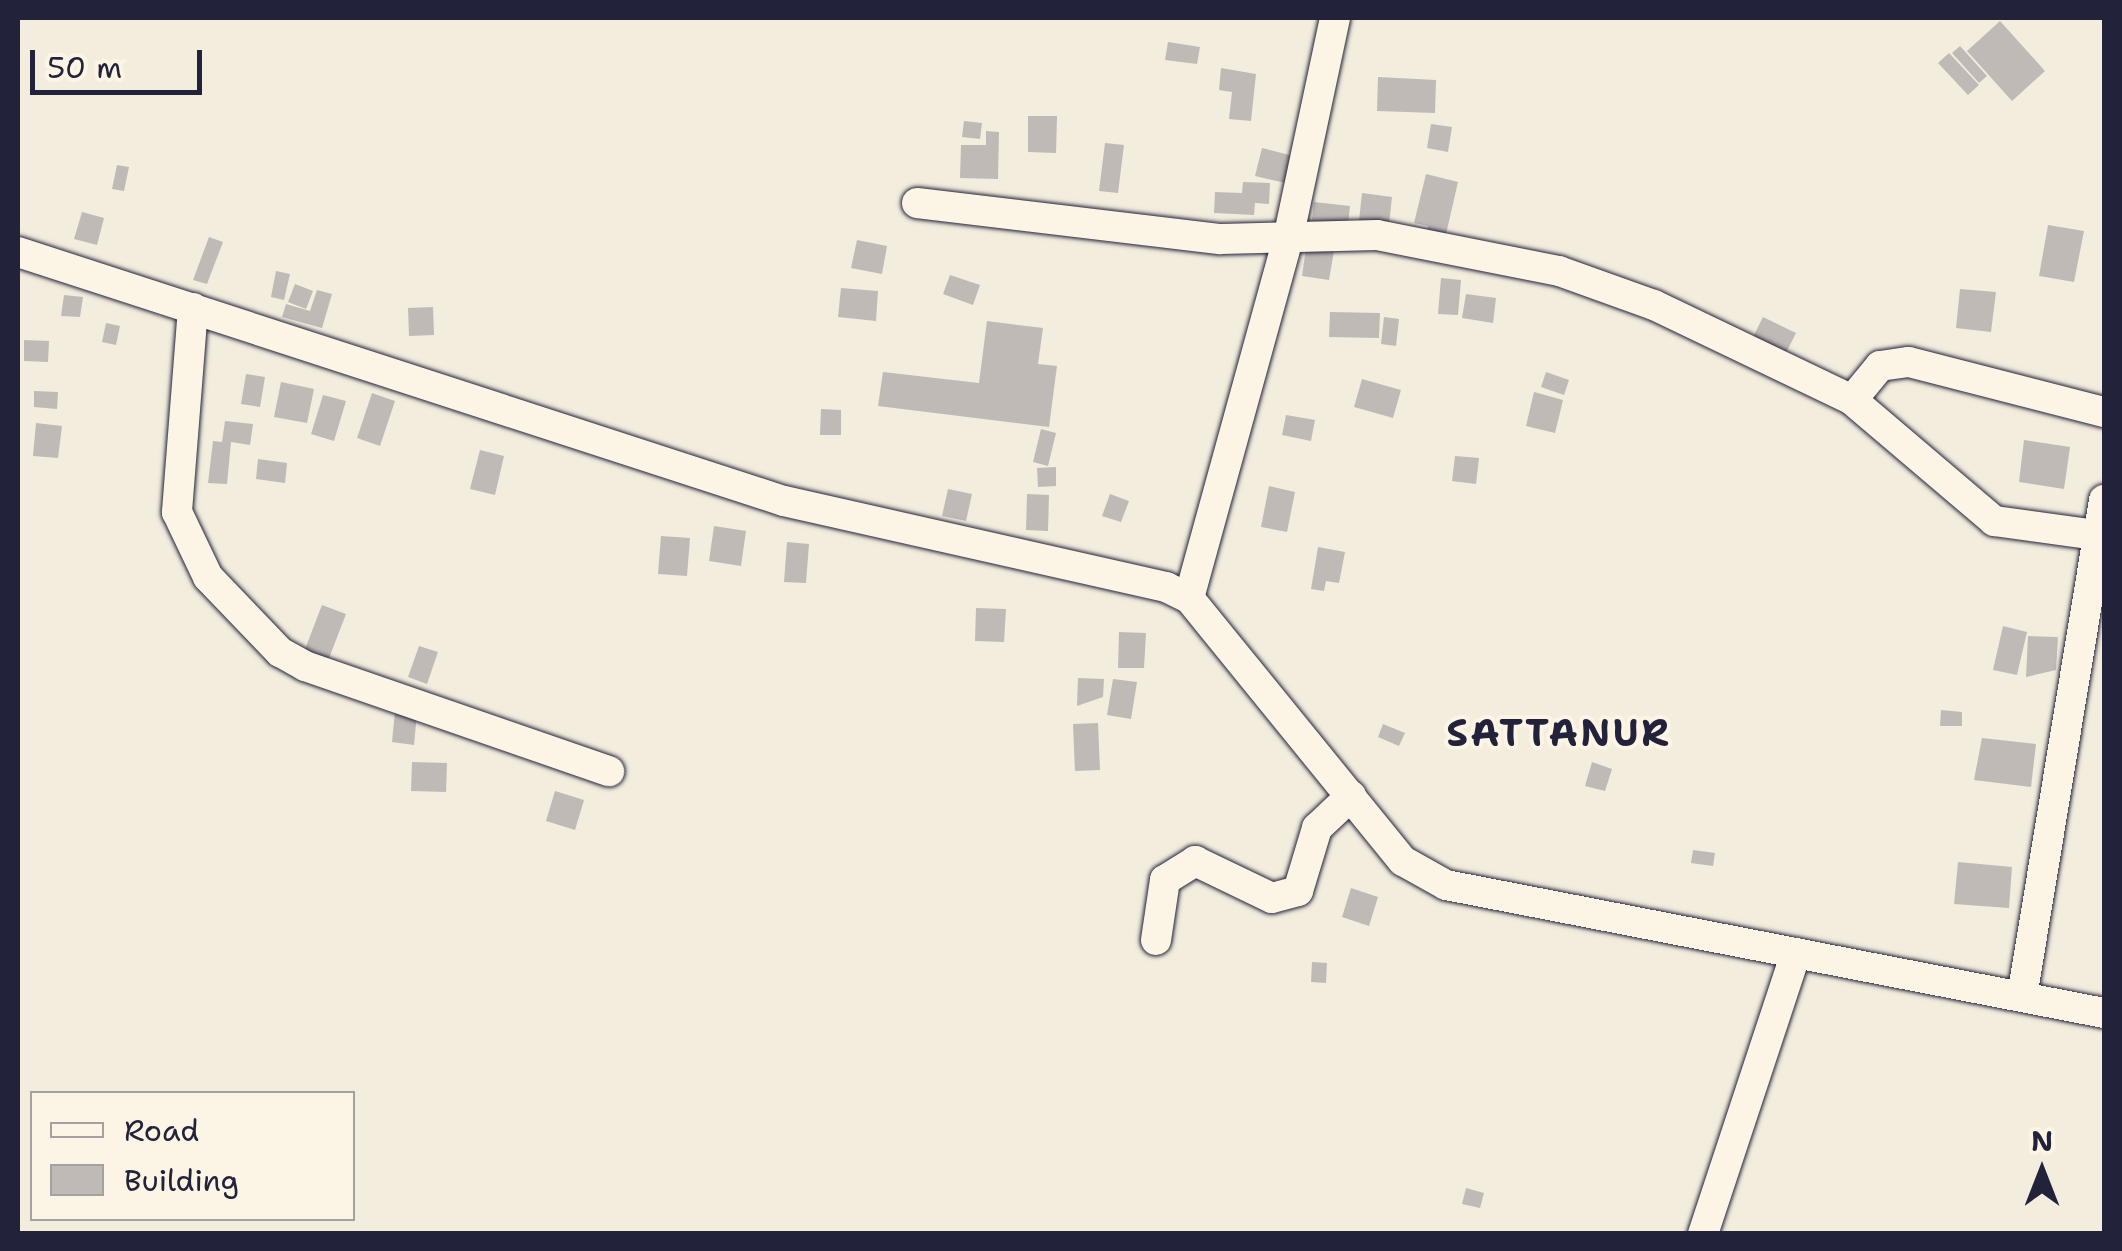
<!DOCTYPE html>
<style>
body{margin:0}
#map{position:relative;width:2122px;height:1251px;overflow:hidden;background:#f3edde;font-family:"Shantell Sans",sans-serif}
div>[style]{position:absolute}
.building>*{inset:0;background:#bfbab6}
.roads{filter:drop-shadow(0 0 2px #22223b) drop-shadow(0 0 2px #22223b)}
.minor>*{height:30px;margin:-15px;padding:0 15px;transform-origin:15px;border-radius:15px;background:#fcf5e5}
span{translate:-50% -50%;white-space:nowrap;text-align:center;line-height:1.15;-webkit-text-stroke:8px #fcf5e5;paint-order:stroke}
.district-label{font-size:38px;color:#22223b;font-weight:700;letter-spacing:2.5px}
.frame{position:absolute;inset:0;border:20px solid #22223b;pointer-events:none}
.legend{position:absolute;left:30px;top:1091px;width:325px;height:130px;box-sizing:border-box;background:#fcf5e5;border:2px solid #a5a1a1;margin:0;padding:12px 18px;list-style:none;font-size:30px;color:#22223b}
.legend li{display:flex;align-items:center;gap:20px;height:50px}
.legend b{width:50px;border:2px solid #a5a1a1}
.north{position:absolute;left:1992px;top:1121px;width:100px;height:100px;-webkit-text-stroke:8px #fcf5e5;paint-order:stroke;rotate:0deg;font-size:28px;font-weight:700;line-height:40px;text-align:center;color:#22223b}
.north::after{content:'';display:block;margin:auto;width:35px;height:45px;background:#22223b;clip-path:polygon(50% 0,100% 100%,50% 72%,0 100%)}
.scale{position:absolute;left:30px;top:50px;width:172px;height:45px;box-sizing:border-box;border:5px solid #22223b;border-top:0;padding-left:12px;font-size:30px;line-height:35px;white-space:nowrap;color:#22223b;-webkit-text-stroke:8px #fcf5e5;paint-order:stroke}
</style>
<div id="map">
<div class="building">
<div style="clip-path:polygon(2000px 21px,2045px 71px,2012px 101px,1967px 51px)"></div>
<div style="clip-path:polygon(1168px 42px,1200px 47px,1197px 64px,1165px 60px)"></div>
<div style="clip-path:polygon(1960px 46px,1987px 76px,1979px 83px,1952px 53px)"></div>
<div style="clip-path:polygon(1949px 53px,1979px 85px,1968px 95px,1938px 63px)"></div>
<div style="clip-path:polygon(1221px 68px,1256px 74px,1251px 121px,1229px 119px,1232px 92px,1219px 90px)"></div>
<div style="clip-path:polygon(1378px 77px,1436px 80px,1435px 113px,1377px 111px)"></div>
<div style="clip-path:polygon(1028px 116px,1057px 116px,1056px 153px,1028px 152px)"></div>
<div style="clip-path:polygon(964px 121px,982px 123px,980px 139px,962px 137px)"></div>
<div style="clip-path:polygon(1431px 124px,1452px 127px,1448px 152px,1427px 148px)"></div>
<div style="clip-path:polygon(986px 131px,999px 132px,998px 179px,960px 178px,961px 145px,986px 145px)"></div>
<div style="clip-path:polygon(1105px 143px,1124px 145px,1118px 193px,1099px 191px)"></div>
<div style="clip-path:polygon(1262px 148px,1297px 157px,1290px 184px,1255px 176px)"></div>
<div style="clip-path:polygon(117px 165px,129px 167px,124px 191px,112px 189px)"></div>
<div style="clip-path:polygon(1426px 174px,1458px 182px,1444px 243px,1425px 238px,1428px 226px,1414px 223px)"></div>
<div style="clip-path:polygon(1243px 182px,1270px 183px,1269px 204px,1255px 203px,1254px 215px,1214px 213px,1215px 192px,1242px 193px)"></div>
<div style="clip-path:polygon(1362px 193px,1392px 197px,1389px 225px,1359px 221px)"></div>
<div style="clip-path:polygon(1314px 202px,1350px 206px,1348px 225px,1312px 221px)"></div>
<div style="clip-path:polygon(82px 212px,104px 218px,97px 245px,74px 239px)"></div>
<div style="clip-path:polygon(2048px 225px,2084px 231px,2074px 282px,2039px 276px)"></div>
<div style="clip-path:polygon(209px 237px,223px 242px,207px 284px,193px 280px)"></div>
<div style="clip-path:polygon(857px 240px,887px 246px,882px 274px,851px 268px)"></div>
<div style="clip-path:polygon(1307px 241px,1335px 245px,1329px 280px,1302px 276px)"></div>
<div style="clip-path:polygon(276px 271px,290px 274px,284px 300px,271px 297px)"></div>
<div style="clip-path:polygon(950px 275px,980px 285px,973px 305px,943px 294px)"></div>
<div style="clip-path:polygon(1441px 278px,1461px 280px,1458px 315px,1438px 314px)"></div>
<div style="clip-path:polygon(295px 284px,313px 291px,306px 309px,288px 302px)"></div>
<div style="clip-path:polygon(841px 288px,878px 291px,876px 321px,838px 317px)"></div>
<div style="clip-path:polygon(1960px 289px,1996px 292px,1991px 332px,1956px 328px)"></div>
<div style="clip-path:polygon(317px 290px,332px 294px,322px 328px,282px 317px,286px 304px,310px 311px)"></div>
<div style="clip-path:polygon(1466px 294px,1496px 298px,1493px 323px,1462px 318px)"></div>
<div style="clip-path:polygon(64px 295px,83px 297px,80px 317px,61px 316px)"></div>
<div style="clip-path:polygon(433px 307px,434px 335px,409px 336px,408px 308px)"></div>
<div style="clip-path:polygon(1330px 312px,1380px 313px,1379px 338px,1329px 337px)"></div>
<div style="clip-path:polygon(1384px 317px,1399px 319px,1396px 346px,1381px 344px)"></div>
<div style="clip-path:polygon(1763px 317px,1796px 333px,1784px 357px,1751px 341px)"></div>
<div style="clip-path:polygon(987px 321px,1043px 328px,1038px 364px,1057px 366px,1049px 427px,878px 406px,883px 372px,979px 383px)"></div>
<div style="clip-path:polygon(106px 323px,120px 326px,116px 345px,102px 342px)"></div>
<div style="clip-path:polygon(24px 340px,49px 341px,48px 362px,24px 361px)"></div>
<div style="clip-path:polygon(1546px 372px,1569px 380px,1564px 395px,1541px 387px)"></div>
<div style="clip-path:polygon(246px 374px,265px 377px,260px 407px,241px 404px)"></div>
<div style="clip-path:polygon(1362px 379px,1401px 390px,1393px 418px,1354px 407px)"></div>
<div style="clip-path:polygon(281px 382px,314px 389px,307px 423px,274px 417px)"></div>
<div style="clip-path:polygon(34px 391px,58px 392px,57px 409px,34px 407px)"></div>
<div style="clip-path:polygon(1534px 392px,1563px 400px,1555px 433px,1526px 426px)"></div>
<div style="clip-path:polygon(372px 393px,395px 401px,380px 446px,357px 438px)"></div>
<div style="clip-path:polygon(323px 395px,346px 401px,334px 441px,311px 434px)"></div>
<div style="clip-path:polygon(821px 409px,841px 410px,841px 435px,820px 435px)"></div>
<div style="clip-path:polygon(1286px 415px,1315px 420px,1311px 441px,1282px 435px)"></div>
<div style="clip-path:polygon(225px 421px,253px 424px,250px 445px,231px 442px,227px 484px,208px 483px,213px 441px,222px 442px)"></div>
<div style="clip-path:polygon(36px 423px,62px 426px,58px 458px,33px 456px)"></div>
<div style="clip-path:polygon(1041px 429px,1056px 433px,1048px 466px,1033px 462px)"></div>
<div style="clip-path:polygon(2024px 440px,2070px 447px,2064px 489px,2019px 482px)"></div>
<div style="clip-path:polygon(480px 450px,504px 456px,495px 495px,470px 489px)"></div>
<div style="clip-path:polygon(1455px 456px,1479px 458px,1476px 484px,1452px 481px)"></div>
<div style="clip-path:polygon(258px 459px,287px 463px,285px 483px,256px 479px)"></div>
<div style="clip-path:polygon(1056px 467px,1056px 486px,1038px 487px,1037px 468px)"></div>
<div style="clip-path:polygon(1269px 486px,1295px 492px,1287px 532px,1261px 527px)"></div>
<div style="clip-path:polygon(948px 489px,972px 494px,966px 521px,942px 516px)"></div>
<div style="clip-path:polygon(1027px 494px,1049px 495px,1048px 531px,1026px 530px)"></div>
<div style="clip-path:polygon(1110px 494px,1129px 501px,1121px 522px,1102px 516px)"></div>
<div style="clip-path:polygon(714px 526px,746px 531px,741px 566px,709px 561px)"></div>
<div style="clip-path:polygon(661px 536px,690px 538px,687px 576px,658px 574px)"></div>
<div style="clip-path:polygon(787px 542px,809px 544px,806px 583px,784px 582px)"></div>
<div style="clip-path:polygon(1318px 547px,1345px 552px,1339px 583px,1326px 581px,1324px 591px,1311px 589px)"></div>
<div style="clip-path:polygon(322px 605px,346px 614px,326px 666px,302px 657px)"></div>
<div style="clip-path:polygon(976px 608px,1006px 609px,1004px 642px,975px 641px)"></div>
<div style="clip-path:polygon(2003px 626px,2027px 632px,2017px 675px,1993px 670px)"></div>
<div style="clip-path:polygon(1119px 632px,1146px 633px,1144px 668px,1118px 668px)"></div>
<div style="clip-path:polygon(2028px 636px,2058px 637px,2056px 670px,2026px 677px)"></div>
<div style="clip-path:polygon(419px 646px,438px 652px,427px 684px,408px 677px)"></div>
<div style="clip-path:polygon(1078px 678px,1104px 679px,1103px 697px,1077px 706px)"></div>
<div style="clip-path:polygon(1113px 679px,1137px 682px,1131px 719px,1107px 715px)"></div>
<div style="clip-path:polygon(1941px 710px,1962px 712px,1962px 726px,1940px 726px)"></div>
<div style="clip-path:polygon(395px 711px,417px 713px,414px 745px,392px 742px)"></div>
<div style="clip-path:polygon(1098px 723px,1100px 770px,1075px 771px,1073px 724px)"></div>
<div style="clip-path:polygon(1383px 724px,1405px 733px,1399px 746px,1378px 737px)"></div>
<div style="clip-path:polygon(1982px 738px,2036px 744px,2031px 787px,1974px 780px)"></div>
<div style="clip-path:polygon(412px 762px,447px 763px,446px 792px,411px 791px)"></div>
<div style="clip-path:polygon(1592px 762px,1612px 769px,1605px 791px,1585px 786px)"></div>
<div style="clip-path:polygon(555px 791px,584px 800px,575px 830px,546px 821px)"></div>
<div style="clip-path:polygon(1693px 850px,1715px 853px,1713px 866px,1691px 863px)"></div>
<div style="clip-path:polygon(1958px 862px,2012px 867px,2009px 908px,1954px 904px)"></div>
<div style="clip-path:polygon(1351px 888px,1378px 897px,1369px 926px,1342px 917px)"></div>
<div style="clip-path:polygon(1312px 962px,1327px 963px,1326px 983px,1311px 982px)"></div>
<div style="clip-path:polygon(1466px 1188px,1484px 1193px,1480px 1208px,1462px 1204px)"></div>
</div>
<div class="roads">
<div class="minor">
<div style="left:917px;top:203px;width:306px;rotate:6.8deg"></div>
<div style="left:1221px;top:239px;width:156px;rotate:-1.5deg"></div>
<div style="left:1377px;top:235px;width:186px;rotate:11.2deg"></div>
<div style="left:1559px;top:271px;width:101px;rotate:19.7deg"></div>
<div style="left:1654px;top:305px;width:220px;rotate:25.6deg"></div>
<div style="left:1852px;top:400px;width:187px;rotate:40.4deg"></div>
<div style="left:1994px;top:521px;width:111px;rotate:7.8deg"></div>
<div style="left:18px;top:252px;width:805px;rotate:18.01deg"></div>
<div style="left:784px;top:501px;width:392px;rotate:12.7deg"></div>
<div style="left:1166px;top:587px;width:25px;rotate:26deg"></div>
<div style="left:1189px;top:598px;width:339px;rotate:50.9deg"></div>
<div style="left:1403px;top:861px;width:49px;rotate:29.2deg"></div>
<div style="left:1446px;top:885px;width:670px;rotate:11.01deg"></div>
<div style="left:193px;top:308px;width:205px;rotate:94.5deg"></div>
<div style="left:177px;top:512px;width:72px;rotate:64.5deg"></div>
<div style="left:208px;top:577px;width:104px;rotate:46.2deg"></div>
<div style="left:280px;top:652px;width:29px;rotate:29deg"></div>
<div style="left:305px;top:666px;width:322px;rotate:19.1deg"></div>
<div style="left:1852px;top:400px;width:44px;rotate:-50.5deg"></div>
<div style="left:1880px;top:366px;width:29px;rotate:-8deg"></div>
<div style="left:1909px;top:362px;width:201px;rotate:14.4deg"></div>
<div style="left:1189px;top:598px;width:372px;rotate:-74.6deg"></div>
<div style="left:1288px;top:239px;width:226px;rotate:-78deg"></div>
<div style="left:1156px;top:940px;width:61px;rotate:-81.5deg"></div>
<div style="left:1165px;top:880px;width:36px;rotate:-32deg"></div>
<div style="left:1195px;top:861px;width:85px;rotate:25.7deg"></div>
<div style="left:1272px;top:898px;width:27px;rotate:-15deg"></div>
<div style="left:1298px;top:891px;width:66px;rotate:-73.2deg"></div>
<div style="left:1317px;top:828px;width:47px;rotate:-43.3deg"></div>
<div style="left:2022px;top:997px;width:504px;rotate:-80.63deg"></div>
<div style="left:1703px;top:1234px;width:296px;rotate:-71.7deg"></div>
</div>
</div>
<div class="district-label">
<span style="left:1559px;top:733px">SATTANUR</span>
</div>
<div class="frame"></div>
<ul class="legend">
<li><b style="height:12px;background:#fcf5e5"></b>Road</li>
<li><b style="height:28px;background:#bfbab6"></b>Building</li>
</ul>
<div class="north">N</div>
<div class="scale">50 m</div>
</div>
